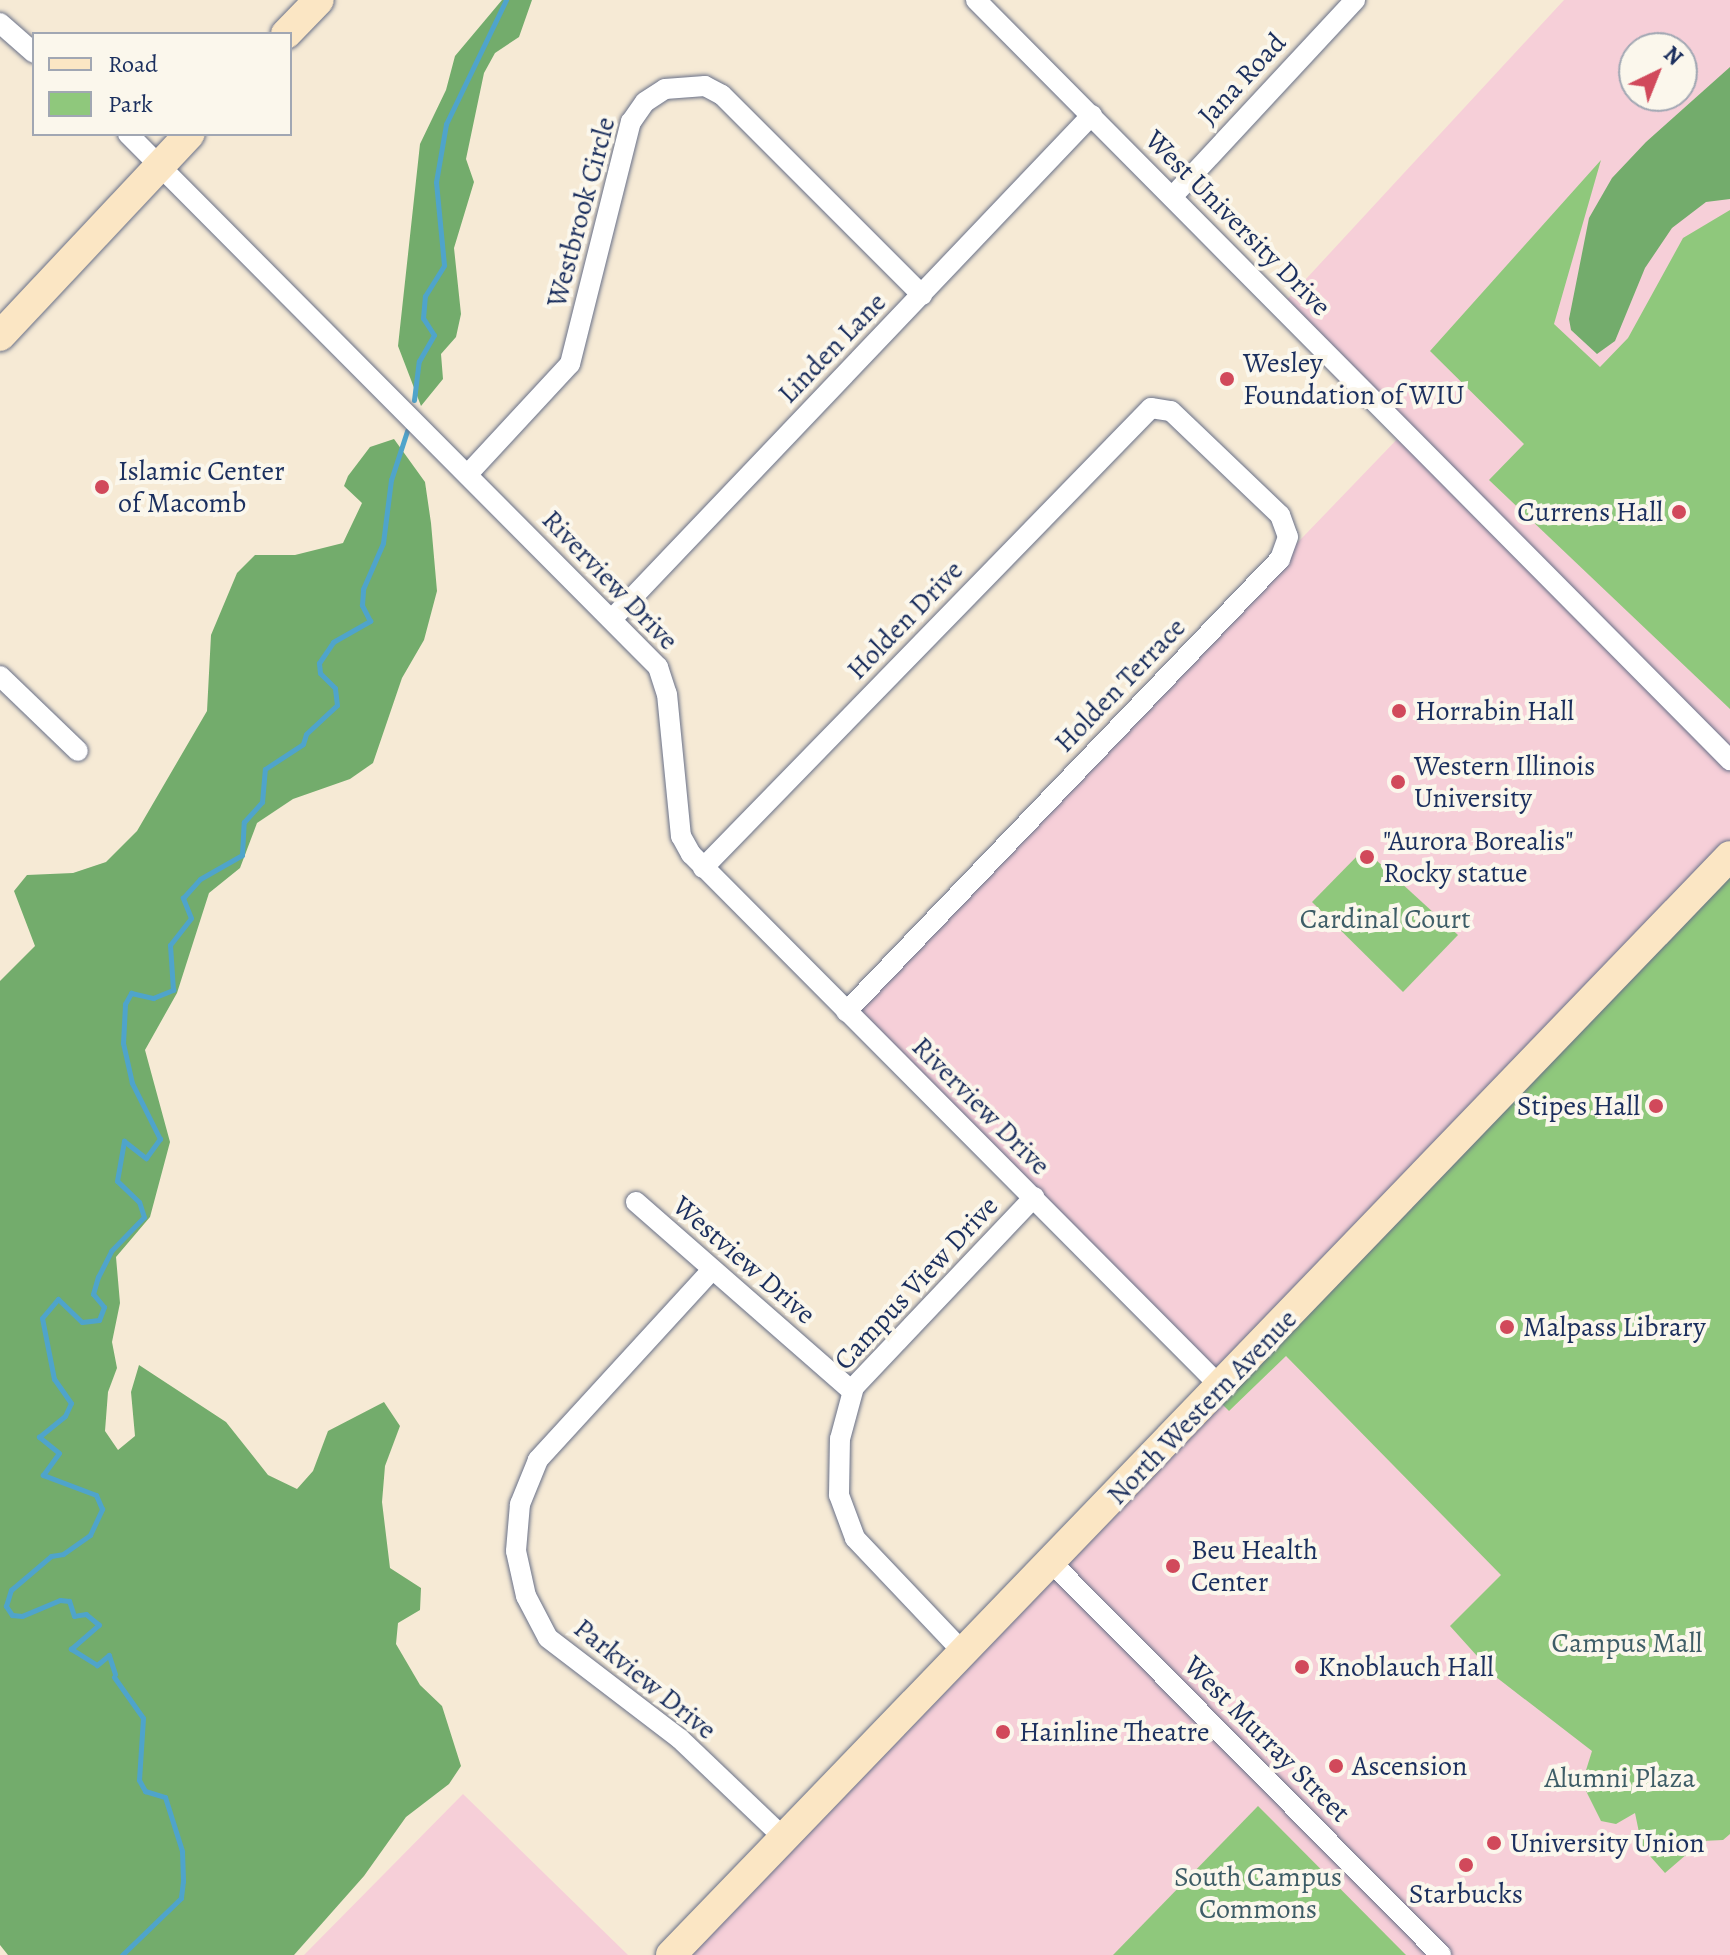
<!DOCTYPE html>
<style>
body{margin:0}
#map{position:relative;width:1730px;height:1955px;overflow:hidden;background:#f6ead5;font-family:Alegreya,serif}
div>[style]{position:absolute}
.built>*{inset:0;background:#f6cfd8}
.green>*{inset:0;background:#8fc87c}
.forest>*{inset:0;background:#73ac6c}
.stream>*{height:5px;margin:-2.5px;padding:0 2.5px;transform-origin:2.5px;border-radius:2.5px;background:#4fa4cb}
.roads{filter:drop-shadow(0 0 2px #687088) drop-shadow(0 0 2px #687088)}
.street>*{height:20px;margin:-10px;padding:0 10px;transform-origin:10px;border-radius:10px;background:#fff}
.secondary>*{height:30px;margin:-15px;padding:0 15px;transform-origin:15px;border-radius:15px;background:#fbe6c4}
.dots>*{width:22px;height:22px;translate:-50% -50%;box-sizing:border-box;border:4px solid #fbf7ec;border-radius:50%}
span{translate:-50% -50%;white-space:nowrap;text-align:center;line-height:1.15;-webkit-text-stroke:8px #fbf7ec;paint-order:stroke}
.street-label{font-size:28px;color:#1b2f5e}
.poi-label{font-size:28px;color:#1b2f5e}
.left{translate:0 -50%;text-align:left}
.right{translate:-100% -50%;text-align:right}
.park-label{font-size:28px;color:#3e5d67}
.legend{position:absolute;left:32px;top:32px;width:260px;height:104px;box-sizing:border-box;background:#fbf7ec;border:2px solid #a1a7b3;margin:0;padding:10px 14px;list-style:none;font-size:24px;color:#1b2f5e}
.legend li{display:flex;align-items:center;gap:16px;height:40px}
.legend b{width:40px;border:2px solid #a1a7b3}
.north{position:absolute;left:1618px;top:32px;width:80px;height:80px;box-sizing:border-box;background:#fbf7ec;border:2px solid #a1a7b3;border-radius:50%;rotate:43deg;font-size:22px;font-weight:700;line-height:32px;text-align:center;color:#1b2f5e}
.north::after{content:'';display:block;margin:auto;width:28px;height:36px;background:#d1495b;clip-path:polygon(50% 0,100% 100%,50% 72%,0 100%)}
</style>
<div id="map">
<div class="built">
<div style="clip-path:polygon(evenodd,1564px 0,1730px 0,1730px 1955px,671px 1955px,1221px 1387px,846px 1012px,1404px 432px,1281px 306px,1564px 0,1634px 48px,1682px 48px,1682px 96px,1634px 96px,1634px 48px)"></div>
<div style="clip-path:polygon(463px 1794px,628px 1955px,304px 1955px)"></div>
</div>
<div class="green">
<div style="clip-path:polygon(1601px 160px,1554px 324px,1600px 367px,1628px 338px,1683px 238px,1730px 210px,1730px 709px,1489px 480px,1524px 444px,1430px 351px)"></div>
<div style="clip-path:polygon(1364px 849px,1458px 935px,1403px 992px,1312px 902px)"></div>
<div style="clip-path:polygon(1730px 856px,1730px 1834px,1723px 1840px,1702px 1841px,1665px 1873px,1642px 1847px,1635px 1813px,1616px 1824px,1601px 1821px,1582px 1783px,1592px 1751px,1496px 1677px,1450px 1626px,1501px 1575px,1286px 1356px,1229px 1411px,1213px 1395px)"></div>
<div style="clip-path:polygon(1258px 1806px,1406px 1955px,1113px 1955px)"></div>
</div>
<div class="forest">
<div style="clip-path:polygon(502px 0,532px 0,519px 37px,495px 53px,484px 73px,466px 159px,474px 182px,454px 248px,461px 314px,456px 337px,441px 354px,443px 379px,421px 406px,398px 346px,420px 144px,446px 90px,455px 56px)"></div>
<div style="clip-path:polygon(1730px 67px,1730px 199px,1706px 202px,1672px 228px,1645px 268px,1615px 341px,1597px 354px,1571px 330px,1569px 319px,1589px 218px,1612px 178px,1646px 142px)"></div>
<div style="clip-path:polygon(394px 439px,425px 482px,431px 523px,437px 591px,424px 640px,402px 678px,373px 763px,350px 779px,293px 799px,257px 823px,240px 868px,209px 893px,177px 993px,145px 1050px,170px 1142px,150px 1217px,116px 1257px,120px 1303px,112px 1342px,117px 1368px,108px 1392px,105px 1431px,118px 1450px,135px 1436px,131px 1392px,139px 1365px,226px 1422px,268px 1475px,297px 1489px,313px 1471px,328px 1431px,384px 1402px,400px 1426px,385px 1466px,382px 1502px,390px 1568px,421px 1588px,420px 1610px,398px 1623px,396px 1644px,420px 1685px,442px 1706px,461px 1766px,449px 1784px,406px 1817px,364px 1876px,294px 1955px,8px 1955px,0 1945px,0 981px,35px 946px,14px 891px,27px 875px,73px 873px,106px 862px,137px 831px,207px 711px,211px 635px,237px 573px,255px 555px,295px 555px,343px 543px,362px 503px,344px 486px,348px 476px,370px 447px)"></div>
</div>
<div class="stream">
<div style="left:414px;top:400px;width:39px;rotate:-83deg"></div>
<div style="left:419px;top:361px;width:30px;rotate:-60deg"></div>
<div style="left:434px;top:335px;width:20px;rotate:-123deg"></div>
<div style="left:423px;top:318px;width:22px;rotate:-85deg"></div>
<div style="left:425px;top:296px;width:36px;rotate:-58deg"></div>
<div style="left:444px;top:265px;width:83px;rotate:-95.5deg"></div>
<div style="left:436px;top:182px;width:59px;rotate:-80.2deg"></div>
<div style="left:446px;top:124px;width:138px;rotate:-64.2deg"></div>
<div style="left:115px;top:1674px;width:20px;rotate:-108deg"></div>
<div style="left:109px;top:1655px;width:16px;rotate:140deg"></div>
<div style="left:97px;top:1665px;width:31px;rotate:-148deg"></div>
<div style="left:71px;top:1649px;width:37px;rotate:-41deg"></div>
<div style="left:99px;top:1625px;width:17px;rotate:-140deg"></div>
<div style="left:86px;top:1614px;width:12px;rotate:171deg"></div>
<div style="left:74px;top:1616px;width:16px;rotate:-108deg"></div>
<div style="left:69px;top:1601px;width:9px;rotate:-174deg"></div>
<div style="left:60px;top:1600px;width:41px;rotate:157.2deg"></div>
<div style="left:22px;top:1616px;width:10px;rotate:-174deg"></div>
<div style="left:12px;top:1615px;width:11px;rotate:-124deg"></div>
<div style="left:6px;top:1606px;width:17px;rotate:-73deg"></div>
<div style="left:11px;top:1590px;width:52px;rotate:-40.4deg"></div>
<div style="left:51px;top:1556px;width:12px;rotate:-9deg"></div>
<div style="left:63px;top:1554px;width:33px;rotate:-35deg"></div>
<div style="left:90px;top:1535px;width:29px;rotate:-65deg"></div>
<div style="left:102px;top:1509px;width:15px;rotate:-113deg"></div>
<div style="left:96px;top:1495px;width:57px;rotate:-159.3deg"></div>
<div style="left:43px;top:1475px;width:27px;rotate:-54deg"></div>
<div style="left:59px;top:1453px;width:26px;rotate:-141deg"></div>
<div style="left:39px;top:1437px;width:33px;rotate:-39deg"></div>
<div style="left:65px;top:1416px;width:14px;rotate:-65deg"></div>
<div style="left:71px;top:1403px;width:29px;rotate:-125deg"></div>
<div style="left:54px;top:1379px;width:62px;rotate:-101.1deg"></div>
<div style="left:42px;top:1318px;width:25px;rotate:-50deg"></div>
<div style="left:58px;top:1299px;width:33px;rotate:44deg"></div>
<div style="left:82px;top:1322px;width:17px;rotate:-7deg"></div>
<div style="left:99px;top:1320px;width:14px;rotate:-69deg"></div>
<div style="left:104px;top:1307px;width:17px;rotate:-130deg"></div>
<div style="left:93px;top:1294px;width:18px;rotate:-74deg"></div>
<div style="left:98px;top:1277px;width:29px;rotate:-63deg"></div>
<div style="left:111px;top:1251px;width:47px;rotate:-45.9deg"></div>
<div style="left:144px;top:1217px;width:16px;rotate:-108deg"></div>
<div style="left:139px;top:1202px;width:30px;rotate:-136deg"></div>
<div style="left:117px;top:1181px;width:41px;rotate:-80.1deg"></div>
<div style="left:124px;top:1141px;width:28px;rotate:38deg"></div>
<div style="left:146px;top:1158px;width:24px;rotate:-54deg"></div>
<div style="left:160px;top:1139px;width:63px;rotate:-116.6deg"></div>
<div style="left:132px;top:1083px;width:41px;rotate:-102.7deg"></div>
<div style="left:123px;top:1043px;width:39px;rotate:-87deg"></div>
<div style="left:125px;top:1004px;width:13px;rotate:-61deg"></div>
<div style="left:131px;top:993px;width:23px;rotate:13deg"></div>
<div style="left:153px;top:998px;width:22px;rotate:-22deg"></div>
<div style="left:173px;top:990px;width:45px;rotate:-93.8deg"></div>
<div style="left:170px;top:945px;width:34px;rotate:-52deg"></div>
<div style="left:191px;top:918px;width:22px;rotate:-112deg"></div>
<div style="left:183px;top:898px;width:25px;rotate:-48deg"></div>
<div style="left:200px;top:879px;width:48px;rotate:-29.7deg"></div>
<div style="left:242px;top:855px;width:33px;rotate:-87deg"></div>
<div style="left:244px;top:822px;width:27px;rotate:-48deg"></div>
<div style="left:262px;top:802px;width:33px;rotate:-85deg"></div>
<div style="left:265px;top:769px;width:45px;rotate:-33.3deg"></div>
<div style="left:303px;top:744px;width:10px;rotate:-73deg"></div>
<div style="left:306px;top:734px;width:42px;rotate:-43.1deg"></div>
<div style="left:337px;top:705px;width:17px;rotate:-97deg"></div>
<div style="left:335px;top:688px;width:21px;rotate:-135deg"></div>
<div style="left:320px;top:673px;width:10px;rotate:-96deg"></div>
<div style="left:319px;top:663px;width:25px;rotate:-56deg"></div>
<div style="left:333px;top:642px;width:43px;rotate:-29.6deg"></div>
<div style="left:370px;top:621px;width:18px;rotate:-117deg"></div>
<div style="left:362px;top:605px;width:16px;rotate:-86deg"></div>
<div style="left:363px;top:589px;width:50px;rotate:-66.5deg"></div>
<div style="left:383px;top:543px;width:64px;rotate:-82.8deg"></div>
<div style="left:391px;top:480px;width:52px;rotate:-71.9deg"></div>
<div style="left:114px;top:1677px;width:50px;rotate:54.7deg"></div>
<div style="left:143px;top:1718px;width:62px;rotate:93.7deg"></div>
<div style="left:139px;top:1780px;width:13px;rotate:61deg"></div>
<div style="left:145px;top:1791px;width:21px;rotate:17deg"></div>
<div style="left:165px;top:1797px;width:57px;rotate:72.5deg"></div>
<div style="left:182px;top:1851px;width:30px;rotate:88deg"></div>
<div style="left:183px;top:1881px;width:17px;rotate:97deg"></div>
<div style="left:181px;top:1898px;width:82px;rotate:136deg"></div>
</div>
<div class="roads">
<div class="street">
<div style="left:976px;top:0;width:1071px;rotate:45.23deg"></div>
<div style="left:0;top:23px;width:45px;rotate:41.4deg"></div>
<div style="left:128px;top:134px;width:752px;rotate:45.16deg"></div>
<div style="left:658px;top:667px;width:28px;rotate:72deg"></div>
<div style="left:667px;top:694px;width:143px;rotate:84.4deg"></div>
<div style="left:681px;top:836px;width:21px;rotate:61deg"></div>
<div style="left:691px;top:854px;width:752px;rotate:45.16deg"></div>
<div style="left:1172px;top:197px;width:269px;rotate:-47.1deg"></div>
<div style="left:468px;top:474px;width:150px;rotate:-47.2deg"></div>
<div style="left:570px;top:364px;width:250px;rotate:-75.9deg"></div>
<div style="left:631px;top:122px;width:24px;rotate:-55deg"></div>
<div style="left:645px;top:102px;width:24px;rotate:-33deg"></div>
<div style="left:665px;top:89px;width:40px;rotate:-4.3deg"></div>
<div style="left:705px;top:86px;width:19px;rotate:28deg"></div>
<div style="left:722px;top:95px;width:283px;rotate:45deg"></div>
<div style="left:612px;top:619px;width:696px;rotate:-46.4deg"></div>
<div style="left:0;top:676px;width:108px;rotate:43.9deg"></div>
<div style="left:703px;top:868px;width:642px;rotate:-45.76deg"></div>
<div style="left:1151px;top:408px;width:20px;rotate:9deg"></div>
<div style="left:1171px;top:411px;width:151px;rotate:43.7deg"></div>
<div style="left:1280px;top:515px;width:23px;rotate:70deg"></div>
<div style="left:1288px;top:537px;width:23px;rotate:110deg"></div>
<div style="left:1280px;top:559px;width:627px;rotate:133.77deg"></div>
<div style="left:636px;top:1202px;width:287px;rotate:41.2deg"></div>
<div style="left:710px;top:1272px;width:255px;rotate:132.5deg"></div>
<div style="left:538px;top:1460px;width:48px;rotate:112.2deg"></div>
<div style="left:520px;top:1504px;width:47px;rotate:94.9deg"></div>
<div style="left:516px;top:1551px;width:46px;rotate:77.5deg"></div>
<div style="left:526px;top:1596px;width:47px;rotate:62.4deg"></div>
<div style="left:548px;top:1638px;width:166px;rotate:37.4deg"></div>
<div style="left:680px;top:1739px;width:144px;rotate:43.6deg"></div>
<div style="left:1053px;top:1564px;width:551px;rotate:45.22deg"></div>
<div style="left:963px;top:1652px;width:157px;rotate:-133.5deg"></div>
<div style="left:855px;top:1538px;width:46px;rotate:-110.4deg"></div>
<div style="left:839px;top:1495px;width:56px;rotate:-89deg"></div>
<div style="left:840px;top:1439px;width:54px;rotate:-74.9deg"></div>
<div style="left:854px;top:1387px;width:262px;rotate:-46.5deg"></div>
</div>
<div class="secondary">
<div style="left:286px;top:34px;width:47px;rotate:-45.9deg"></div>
<div style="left:0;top:336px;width:277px;rotate:-46.8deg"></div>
<div style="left:671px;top:1955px;width:1526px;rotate:-46.06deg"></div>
</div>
</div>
<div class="dots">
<div style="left:1227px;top:379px;background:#d1495b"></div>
<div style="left:102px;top:487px;background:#d1495b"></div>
<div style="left:1679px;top:512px;background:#d1495b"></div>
<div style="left:1399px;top:711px;background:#d1495b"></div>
<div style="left:1398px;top:782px;background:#d1495b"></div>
<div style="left:1367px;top:857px;background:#d1495b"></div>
<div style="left:1656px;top:1106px;background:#d1495b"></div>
<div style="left:1507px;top:1327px;background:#d1495b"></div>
<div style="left:1173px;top:1566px;background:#d1495b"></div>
<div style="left:1302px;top:1667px;background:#d1495b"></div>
<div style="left:1003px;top:1732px;background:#d1495b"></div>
<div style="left:1336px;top:1766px;background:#d1495b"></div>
<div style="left:1494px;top:1843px;background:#d1495b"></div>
<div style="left:1466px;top:1865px;background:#d1495b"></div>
</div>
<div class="street-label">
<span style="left:1242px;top:79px;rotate:-47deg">Jana Road</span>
<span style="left:581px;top:212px;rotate:-75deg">Westbrook Circle</span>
<span style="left:1238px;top:223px;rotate:45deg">West University Drive</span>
<span style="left:832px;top:348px;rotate:-46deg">Linden Lane</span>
<span style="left:610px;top:580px;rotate:46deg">Riverview Drive</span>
<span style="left:905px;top:620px;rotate:-46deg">Holden Drive</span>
<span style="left:1120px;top:685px;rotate:-46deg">Holden Terrace</span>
<span style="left:981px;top:1106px;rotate:45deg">Riverview Drive</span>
<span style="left:744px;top:1260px;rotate:41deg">Westview Drive</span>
<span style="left:916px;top:1283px;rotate:-47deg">Campus View Drive</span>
<span style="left:1202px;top:1407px;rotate:-46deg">North Western Avenue</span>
<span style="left:645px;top:1679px;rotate:39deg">Parkview Drive</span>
<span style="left:1267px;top:1739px;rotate:45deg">West Murray Street</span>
</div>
<div class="poi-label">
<span class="left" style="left:1243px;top:379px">Wesley<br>Foundation of WIU</span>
<span class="left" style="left:118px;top:487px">Islamic Center<br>of Macomb</span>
<span class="right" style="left:1663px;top:512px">Currens Hall</span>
<span class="left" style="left:1415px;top:711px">Horrabin Hall</span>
<span class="left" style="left:1414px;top:782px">Western Illinois<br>University</span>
<span class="left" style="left:1383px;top:857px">"Aurora Borealis"<br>Rocky statue</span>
<span class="right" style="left:1640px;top:1106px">Stipes Hall</span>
<span class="left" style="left:1523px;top:1327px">Malpass Library</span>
<span class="left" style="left:1191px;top:1566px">Beu Health<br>Center</span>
<span class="left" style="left:1318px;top:1667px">Knoblauch Hall</span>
<span class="left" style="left:1019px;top:1732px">Hainline Theatre</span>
<span class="left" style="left:1352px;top:1766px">Ascension</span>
<span class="left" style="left:1510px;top:1843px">University Union</span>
<span style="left:1466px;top:1894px">Starbucks</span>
</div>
<div class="park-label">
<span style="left:1385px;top:919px">Cardinal Court</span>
<span style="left:1627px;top:1643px">Campus Mall</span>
<span style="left:1620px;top:1778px">Alumni Plaza</span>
<span style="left:1258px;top:1893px">South Campus<br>Commons</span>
</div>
<ul class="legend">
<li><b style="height:10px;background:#fbe6c4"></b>Road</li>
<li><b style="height:22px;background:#8fc87c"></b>Park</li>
</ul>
<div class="north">N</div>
</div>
